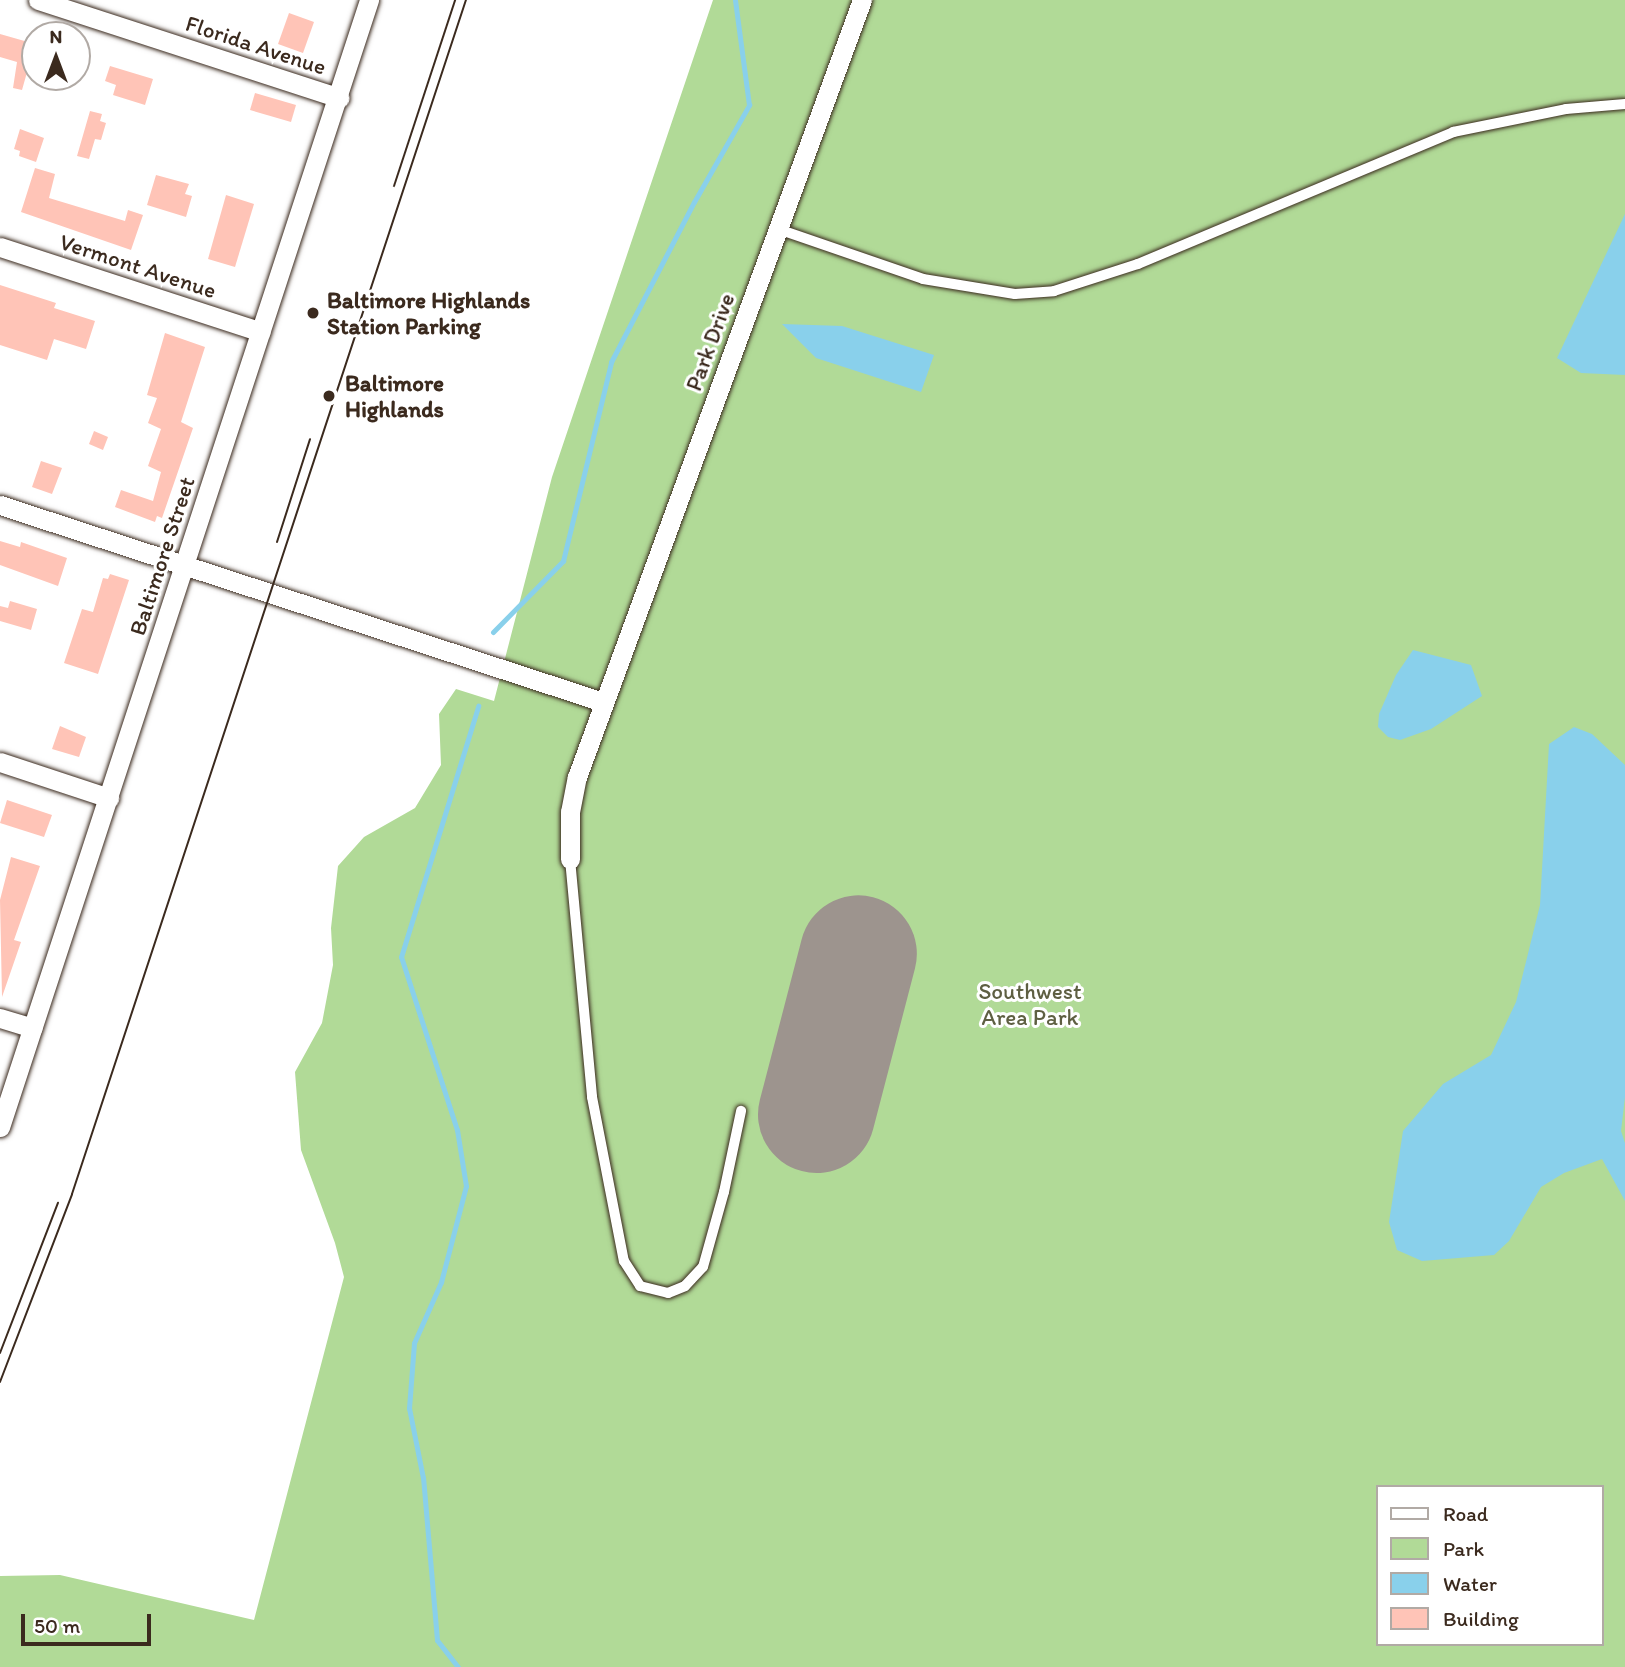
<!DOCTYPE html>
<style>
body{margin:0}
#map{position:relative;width:1625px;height:1667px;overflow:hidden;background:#fff;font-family:Itim,sans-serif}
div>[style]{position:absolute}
.green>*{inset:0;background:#b1da97}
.water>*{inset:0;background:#89d0eb}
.stream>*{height:5px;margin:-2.5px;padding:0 2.5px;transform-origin:2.5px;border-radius:2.5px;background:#89d0eb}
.runway>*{height:117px;margin:-58.5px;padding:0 58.5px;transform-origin:58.5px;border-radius:58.5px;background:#9d948e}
.building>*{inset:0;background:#ffc4b7}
.roads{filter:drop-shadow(0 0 2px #3b2a1e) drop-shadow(0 0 2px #3b2a1e)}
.service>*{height:10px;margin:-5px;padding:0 5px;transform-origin:5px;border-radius:5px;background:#fff}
.minor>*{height:19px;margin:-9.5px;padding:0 9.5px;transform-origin:9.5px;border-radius:9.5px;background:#fff}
.tram>*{height:2px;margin:-1px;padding:0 1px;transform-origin:1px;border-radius:1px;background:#3b2a1e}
.dots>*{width:19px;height:19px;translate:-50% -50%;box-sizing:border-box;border:4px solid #fff;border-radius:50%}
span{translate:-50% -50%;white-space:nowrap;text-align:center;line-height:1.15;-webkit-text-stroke:6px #fff;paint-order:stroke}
.street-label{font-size:23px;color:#3b2a1e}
.poi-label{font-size:23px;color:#3b2a1e;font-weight:700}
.left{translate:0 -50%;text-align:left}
.park-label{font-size:23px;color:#5e5f42}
.legend{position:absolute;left:1376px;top:1485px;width:228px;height:161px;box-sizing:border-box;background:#fff;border:2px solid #b1aaa5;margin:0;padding:9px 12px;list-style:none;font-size:21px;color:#3b2a1e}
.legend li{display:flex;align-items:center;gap:14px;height:35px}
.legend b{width:35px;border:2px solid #b1aaa5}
.north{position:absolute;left:21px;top:21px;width:70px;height:70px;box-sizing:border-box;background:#fff;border:2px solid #b1aaa5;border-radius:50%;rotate:0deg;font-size:19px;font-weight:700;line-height:28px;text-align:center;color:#3b2a1e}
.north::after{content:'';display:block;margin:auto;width:24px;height:32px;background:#3b2a1e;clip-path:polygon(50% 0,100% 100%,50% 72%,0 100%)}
.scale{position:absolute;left:21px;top:1614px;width:130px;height:32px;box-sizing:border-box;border:4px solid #3b2a1e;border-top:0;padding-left:9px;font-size:21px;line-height:24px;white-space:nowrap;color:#3b2a1e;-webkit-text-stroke:5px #fff;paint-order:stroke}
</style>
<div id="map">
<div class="green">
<div style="clip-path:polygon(evenodd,713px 0,1625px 0,1625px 1667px,0 1667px,0 1576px,60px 1575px,254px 1620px,344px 1277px,335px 1243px,301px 1150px,295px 1072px,322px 1023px,333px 965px,331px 928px,338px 866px,364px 837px,415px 808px,441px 765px,439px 714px,456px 689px,494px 701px,552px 477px,713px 0,1378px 1487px,1602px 1487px,1602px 1644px,1378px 1644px,1378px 1487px)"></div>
</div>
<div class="water">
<div style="clip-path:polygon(1625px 214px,1625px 375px,1581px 373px,1557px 358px)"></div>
<div style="clip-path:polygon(782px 324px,842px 326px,934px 355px,921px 392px,816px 358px)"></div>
<div style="clip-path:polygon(1413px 650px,1471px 665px,1482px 696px,1431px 729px,1400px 740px,1388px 737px,1378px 727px,1379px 714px,1396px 675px)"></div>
<div style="clip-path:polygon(1574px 727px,1592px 734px,1625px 765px,1625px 1097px,1621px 1131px,1625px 1143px,1625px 1201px,1602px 1159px,1564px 1173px,1541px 1187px,1509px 1241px,1494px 1255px,1422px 1261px,1397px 1250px,1389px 1222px,1403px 1131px,1443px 1084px,1491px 1055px,1516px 1002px,1540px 905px,1549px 744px)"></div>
</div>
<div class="stream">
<div style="left:493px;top:632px;width:100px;rotate:-45.4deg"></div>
<div style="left:563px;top:561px;width:205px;rotate:-76.4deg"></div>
<div style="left:611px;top:362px;width:180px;rotate:-62.6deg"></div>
<div style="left:694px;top:202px;width:112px;rotate:-60.4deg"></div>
<div style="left:749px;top:105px;width:106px;rotate:-97.6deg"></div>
<div style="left:458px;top:1667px;width:34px;rotate:-128deg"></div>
<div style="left:437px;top:1640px;width:163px;rotate:-94.9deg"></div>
<div style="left:423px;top:1478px;width:71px;rotate:-101.3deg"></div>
<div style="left:409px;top:1408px;width:65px;rotate:-85.6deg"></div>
<div style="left:414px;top:1343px;width:67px;rotate:-66.1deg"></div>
<div style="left:441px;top:1282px;width:99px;rotate:-75.4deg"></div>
<div style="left:466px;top:1186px;width:57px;rotate:-99.1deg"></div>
<div style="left:457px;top:1130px;width:182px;rotate:-107.9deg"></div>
<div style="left:401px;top:957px;width:263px;rotate:-72.9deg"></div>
</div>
<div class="runway">
<div style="left:816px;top:1114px;width:166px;rotate:-75.4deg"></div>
</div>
<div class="building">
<div style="clip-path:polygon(289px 13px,314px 22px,303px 53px,278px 44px)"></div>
<div style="clip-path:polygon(0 34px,35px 44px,22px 90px,13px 88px,17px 62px,0 57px)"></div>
<div style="clip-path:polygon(110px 66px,153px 79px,145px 105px,113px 95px,116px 85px,105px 81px)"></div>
<div style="clip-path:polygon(255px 93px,296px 105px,291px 122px,250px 110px)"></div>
<div style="clip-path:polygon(90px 111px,102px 114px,100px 121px,106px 123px,101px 140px,95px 139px,89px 159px,77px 156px)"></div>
<div style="clip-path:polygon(20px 129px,44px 138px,36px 162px,19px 156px,20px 151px,14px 149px)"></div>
<div style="clip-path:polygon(35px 168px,55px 174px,49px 198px,125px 221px,128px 210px,143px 215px,131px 250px,21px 212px)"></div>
<div style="clip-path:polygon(156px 175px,189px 184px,185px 194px,192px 196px,186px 217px,147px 205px)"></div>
<div style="clip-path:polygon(226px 195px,254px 204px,235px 267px,208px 259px)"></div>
<div style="clip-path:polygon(0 285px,56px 303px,54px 308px,95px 321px,86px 349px,54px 339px,47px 360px,0 345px)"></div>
<div style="clip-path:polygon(165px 333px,205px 347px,181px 422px,193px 428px,162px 518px,157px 516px,155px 522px,115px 507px,121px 490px,153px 501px,161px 472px,148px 466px,161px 429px,148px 423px,157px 398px,147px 395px)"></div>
<div style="clip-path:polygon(94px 431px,108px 437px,103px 450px,89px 444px)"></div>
<div style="clip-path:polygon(41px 461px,62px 468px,52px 494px,32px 487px)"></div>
<div style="clip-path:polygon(0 541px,20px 547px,21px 542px,67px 558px,58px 586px,0 565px)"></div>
<div style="clip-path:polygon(110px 574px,129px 580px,98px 674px,64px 663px,82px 609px,93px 612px,103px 578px,108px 579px)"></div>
<div style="clip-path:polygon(10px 601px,37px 609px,31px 630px,0 621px,0 606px,8px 608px)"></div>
<div style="clip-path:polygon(60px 726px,86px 737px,79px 757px,52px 749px)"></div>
<div style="clip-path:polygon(7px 800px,52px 815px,44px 837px,0 823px)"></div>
<div style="clip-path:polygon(11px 857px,40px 866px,14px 940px,21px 942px,2px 997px,0 900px)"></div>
</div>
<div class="roads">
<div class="service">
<div style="left:778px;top:229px;width:153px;rotate:19deg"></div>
<div style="left:923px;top:279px;width:93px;rotate:9.3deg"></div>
<div style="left:1015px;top:294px;width:39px;rotate:-4deg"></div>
<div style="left:1054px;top:291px;width:88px;rotate:-17.8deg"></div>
<div style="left:1138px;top:264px;width:342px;rotate:-22.7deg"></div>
<div style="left:1453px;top:132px;width:115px;rotate:-11.5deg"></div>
<div style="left:1566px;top:109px;width:59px;rotate:-4.8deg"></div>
<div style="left:570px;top:859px;width:239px;rotate:84.7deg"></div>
<div style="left:592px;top:1097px;width:167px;rotate:79deg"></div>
<div style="left:624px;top:1261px;width:30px;rotate:57deg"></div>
<div style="left:640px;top:1286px;width:29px;rotate:14deg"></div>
<div style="left:668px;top:1293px;width:18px;rotate:-22deg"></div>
<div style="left:685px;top:1286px;width:26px;rotate:-47deg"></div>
<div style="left:703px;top:1267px;width:78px;rotate:-74.4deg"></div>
<div style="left:724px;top:1192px;width:83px;rotate:-78.1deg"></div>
</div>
<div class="minor">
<div style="left:38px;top:0;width:317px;rotate:18deg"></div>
<div style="left:0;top:247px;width:274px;rotate:18deg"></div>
<div style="left:0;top:505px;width:634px;rotate:18.09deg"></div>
<div style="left:0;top:762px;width:115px;rotate:18.3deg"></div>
<div style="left:570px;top:859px;width:47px;rotate:-90deg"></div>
<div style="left:570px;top:812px;width:36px;rotate:-79deg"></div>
<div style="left:577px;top:777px;width:828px;rotate:-69.86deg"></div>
<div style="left:0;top:1018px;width:34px;rotate:17deg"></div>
<div style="left:0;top:1127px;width:1186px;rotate:-71.87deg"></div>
</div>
</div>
<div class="tram">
<div style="left:394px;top:186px;width:196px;rotate:-71.8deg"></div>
<div style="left:277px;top:542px;width:108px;rotate:-72.2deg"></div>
<div style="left:0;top:1353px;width:161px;rotate:-68.9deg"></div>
<div style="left:0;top:1382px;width:201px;rotate:-69deg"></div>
<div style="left:72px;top:1194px;width:1257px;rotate:-71.74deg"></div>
</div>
<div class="dots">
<div style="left:313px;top:313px;background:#3b2a1e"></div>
<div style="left:329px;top:396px;background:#3b2a1e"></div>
</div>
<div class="street-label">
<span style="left:256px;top:45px;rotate:18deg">Florida Avenue</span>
<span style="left:138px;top:266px;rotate:18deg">Vermont Avenue</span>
<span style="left:710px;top:342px;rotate:-70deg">Park Drive</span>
<span style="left:162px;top:556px;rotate:-72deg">Baltimore Street</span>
</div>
<div class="poi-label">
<span class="left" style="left:327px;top:313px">Baltimore Highlands<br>Station Parking</span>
<span class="left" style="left:345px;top:396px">Baltimore<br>Highlands</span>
</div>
<div class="park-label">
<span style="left:1030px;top:1004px">Southwest<br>Area Park</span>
</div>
<ul class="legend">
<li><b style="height:9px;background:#fff"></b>Road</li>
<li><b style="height:19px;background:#b1da97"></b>Park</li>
<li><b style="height:19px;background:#89d0eb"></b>Water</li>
<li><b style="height:19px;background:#ffc4b7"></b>Building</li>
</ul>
<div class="north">N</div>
<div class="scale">50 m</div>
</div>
